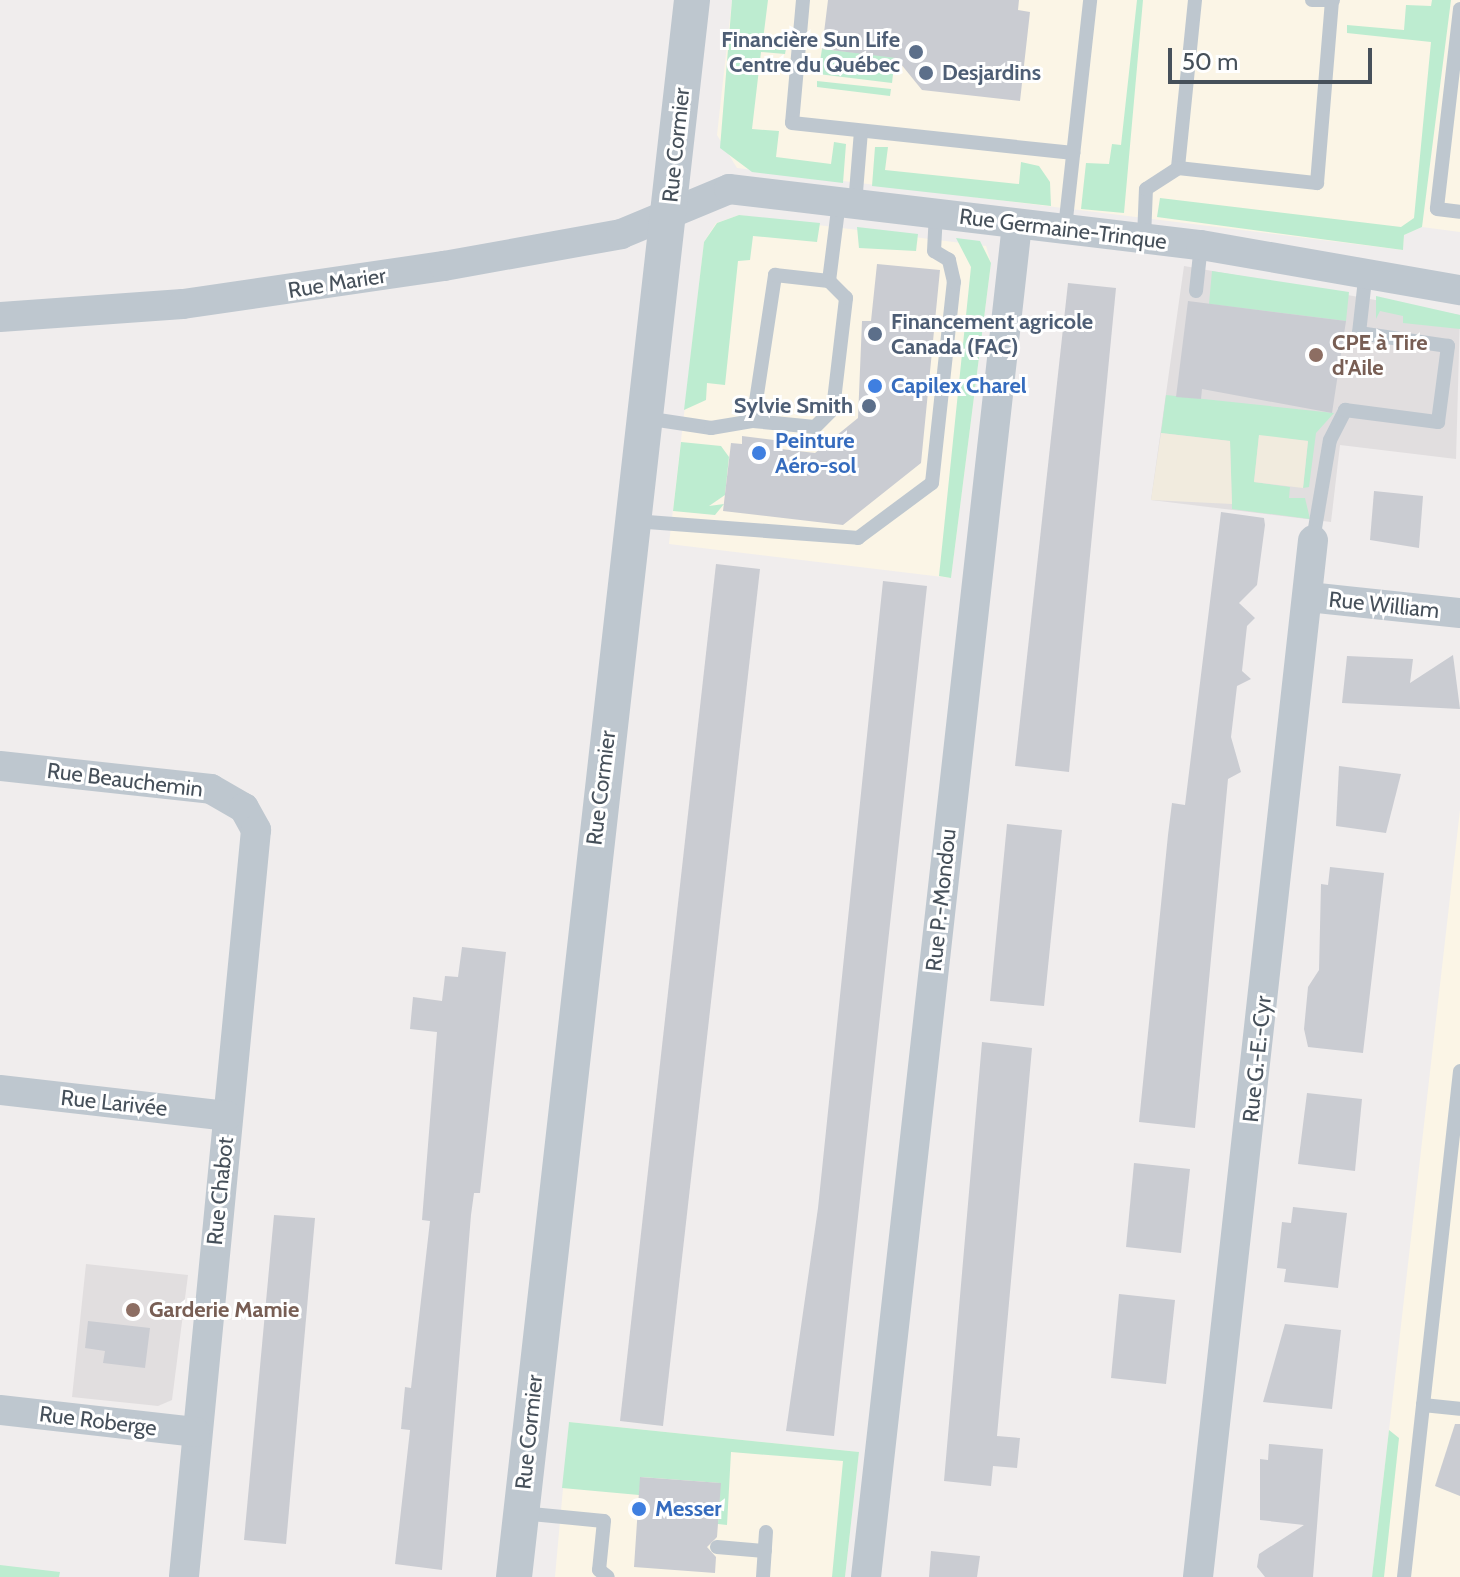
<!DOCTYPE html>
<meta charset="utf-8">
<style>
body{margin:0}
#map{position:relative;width:1460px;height:1577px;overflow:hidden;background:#f0eded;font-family:Cabin,sans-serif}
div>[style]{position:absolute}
.commercial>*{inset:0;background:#fbf5e6}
.education>*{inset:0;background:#e1dedf}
.green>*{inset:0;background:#bdecd0}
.sand>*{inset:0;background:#f1ebde}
.building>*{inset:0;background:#caccd2}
.service>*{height:14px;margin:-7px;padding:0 7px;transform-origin:7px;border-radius:7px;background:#bec7cf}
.minor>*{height:30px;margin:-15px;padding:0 15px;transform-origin:15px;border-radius:15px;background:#bec7cf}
.tertiary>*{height:36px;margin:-18px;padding:0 18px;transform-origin:18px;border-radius:18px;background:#bec7cf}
.dots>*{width:22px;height:22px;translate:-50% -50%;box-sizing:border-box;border:4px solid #fff;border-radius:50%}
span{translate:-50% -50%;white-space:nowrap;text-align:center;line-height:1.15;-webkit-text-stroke:6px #fff;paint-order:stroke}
.service-label{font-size:22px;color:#4e5e75;font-weight:700}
.right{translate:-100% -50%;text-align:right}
.left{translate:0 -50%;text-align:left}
.street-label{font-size:22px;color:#46505a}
.education-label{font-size:22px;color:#785e54;font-weight:700}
.shop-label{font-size:22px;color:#366cbe;font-weight:700}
.scale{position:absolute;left:1168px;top:48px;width:204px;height:36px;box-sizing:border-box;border:4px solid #46505a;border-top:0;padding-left:10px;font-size:24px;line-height:28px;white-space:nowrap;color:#46505a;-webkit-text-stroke:6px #fff;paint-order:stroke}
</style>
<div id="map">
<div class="commercial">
<div style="clip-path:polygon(732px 0,1460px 0,1460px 232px,1422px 227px,1404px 235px,1403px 250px,737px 168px,717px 135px)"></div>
<div style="clip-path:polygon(739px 215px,986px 246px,991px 263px,951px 578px,669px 544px,704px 242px,716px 223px)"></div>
<div style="clip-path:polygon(1460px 810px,1460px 1577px,1372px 1577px,1389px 1430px)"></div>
<div style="clip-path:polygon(569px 1422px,859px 1452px,845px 1577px,555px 1577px)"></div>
</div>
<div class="education">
<div style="clip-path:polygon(1184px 266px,1460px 315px,1456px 459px,1340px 445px,1331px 522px,1151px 500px)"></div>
<div style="clip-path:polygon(86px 1264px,188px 1275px,172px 1400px,158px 1406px,72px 1397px)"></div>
</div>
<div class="green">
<div style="clip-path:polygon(732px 0,768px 0,763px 40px,787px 43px,785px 54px,761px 52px,752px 129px,779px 131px,776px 157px,831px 164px,834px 142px,846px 144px,843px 183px,752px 172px,720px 148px)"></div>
<div style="clip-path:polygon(1137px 0,1143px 0,1124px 213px,1081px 209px,1086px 163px,1109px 164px,1112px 144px,1121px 145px)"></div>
<div style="clip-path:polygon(1432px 0,1451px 0,1422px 227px,1404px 235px,1403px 250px,1157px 217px,1160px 198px,1401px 227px,1414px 218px,1431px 42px,1347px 33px,1347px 25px,1404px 30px,1406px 5px,1431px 6px)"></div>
<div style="clip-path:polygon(822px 49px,895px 57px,892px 83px,818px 74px)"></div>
<div style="clip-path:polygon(817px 81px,891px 89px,890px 96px,817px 87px)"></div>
<div style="clip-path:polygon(875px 147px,888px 147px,885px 170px,1019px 184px,1021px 162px,1039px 166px,1050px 182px,1051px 206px,872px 186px)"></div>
<div style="clip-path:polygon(739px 215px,820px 223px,817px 242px,753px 236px,750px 260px,738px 261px,725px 385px,707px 383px,706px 400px,684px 410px,704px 242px,717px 223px)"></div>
<div style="clip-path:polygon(857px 227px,918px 234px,916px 251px,859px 248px)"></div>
<div style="clip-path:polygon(956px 238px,980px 241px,991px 263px,951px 578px,939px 576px,971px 267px)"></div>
<div style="clip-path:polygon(1212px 271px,1349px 292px,1346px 321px,1209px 304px)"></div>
<div style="clip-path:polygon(1376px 296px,1460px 315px,1460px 329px,1403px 323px,1403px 316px,1380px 311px,1376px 319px)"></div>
<div style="clip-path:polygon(1166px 395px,1334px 413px,1316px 433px,1309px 487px,1303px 488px,1308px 441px,1259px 436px,1254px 482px,1290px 487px,1289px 498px,1305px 498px,1310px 519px,1232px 509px,1230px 441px,1161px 433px)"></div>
<div style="clip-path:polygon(681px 442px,721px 446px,729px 457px,725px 495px,709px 506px,724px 504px,715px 515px,673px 511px)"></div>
<div style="clip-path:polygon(569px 1422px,859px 1452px,845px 1577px,832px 1577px,843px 1461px,731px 1452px,727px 1525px,718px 1524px,720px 1483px,641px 1477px,639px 1495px,562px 1488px)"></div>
<div style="clip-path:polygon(1389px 1430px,1399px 1438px,1384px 1577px,1372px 1577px)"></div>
<div style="clip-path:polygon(0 1565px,60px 1572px,59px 1577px,0 1577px)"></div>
</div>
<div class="sand">
<div style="clip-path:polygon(1161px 433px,1230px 441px,1232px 504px,1151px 500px)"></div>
<div style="clip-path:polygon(1259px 435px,1308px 441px,1303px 488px,1254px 482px)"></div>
</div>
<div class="building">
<div style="clip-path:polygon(828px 0,1019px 0,1018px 10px,1030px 12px,1020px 101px,922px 90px,896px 58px,822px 49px)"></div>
<div style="clip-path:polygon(877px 264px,940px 270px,921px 463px,843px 525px,723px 511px,731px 443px,742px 444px,742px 436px,782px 441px,781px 449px,815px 453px,858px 418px,862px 321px,871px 321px)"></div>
<div style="clip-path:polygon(1068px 283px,1116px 288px,1069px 772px,1015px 766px)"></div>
<div style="clip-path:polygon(1188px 301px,1346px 321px,1332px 413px,1202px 389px,1201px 399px,1176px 397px)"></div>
<div style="clip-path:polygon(1374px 491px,1423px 496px,1419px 548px,1370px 540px)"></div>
<div style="clip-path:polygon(1221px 512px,1264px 518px,1265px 525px,1257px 585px,1239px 603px,1255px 618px,1247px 626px,1242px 671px,1251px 679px,1237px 686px,1231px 737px,1241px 772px,1228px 779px,1195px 1128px,1139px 1122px,1168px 835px,1172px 803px,1185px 805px)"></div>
<div style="clip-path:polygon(716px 564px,760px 569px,663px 1426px,620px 1421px)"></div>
<div style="clip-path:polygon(883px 581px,927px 586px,834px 1436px,786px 1431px,818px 1208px)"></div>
<div style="clip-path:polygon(1453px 655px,1460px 709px,1342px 703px,1347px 656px,1413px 659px,1410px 683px)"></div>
<div style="clip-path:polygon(1339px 766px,1401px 774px,1386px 833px,1336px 826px)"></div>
<div style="clip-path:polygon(1007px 824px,1062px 830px,1044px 1006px,990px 1001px)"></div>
<div style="clip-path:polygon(1330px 867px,1384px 873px,1363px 1053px,1308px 1047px,1304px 1029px,1308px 987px,1319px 970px,1321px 884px,1328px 885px)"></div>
<div style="clip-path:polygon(462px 947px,506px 952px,480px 1193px,474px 1193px,471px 1215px,442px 1570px,395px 1564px,410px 1430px,401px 1429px,405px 1387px,411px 1388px,430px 1221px,422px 1220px,437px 1032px,410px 1029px,413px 997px,442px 1001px,445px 976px,458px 977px)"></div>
<div style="clip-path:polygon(982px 1042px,1032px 1048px,997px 1436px,1020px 1438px,1017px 1468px,993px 1466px,991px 1486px,944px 1481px)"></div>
<div style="clip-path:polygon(1307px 1093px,1362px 1099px,1355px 1171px,1298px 1164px)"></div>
<div style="clip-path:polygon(1134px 1163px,1190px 1169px,1181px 1253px,1126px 1247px)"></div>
<div style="clip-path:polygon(1293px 1207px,1347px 1213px,1338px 1288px,1284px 1282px,1286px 1269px,1277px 1268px,1282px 1222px,1291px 1223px)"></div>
<div style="clip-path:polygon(274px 1215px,315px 1218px,286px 1544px,244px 1540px)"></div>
<div style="clip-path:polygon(1119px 1294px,1175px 1300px,1166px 1384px,1111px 1378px)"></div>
<div style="clip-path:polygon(88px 1321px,150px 1328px,145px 1368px,103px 1363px,105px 1351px,85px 1348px)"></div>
<div style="clip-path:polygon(1285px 1324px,1341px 1330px,1332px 1409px,1263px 1402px)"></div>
<div style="clip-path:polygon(1455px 1424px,1460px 1424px,1460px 1496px,1435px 1486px)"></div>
<div style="clip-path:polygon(1269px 1444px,1323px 1449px,1313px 1577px,1265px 1577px,1257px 1567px,1259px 1554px,1304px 1525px,1260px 1520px,1260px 1459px,1268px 1460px)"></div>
<div style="clip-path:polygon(640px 1477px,721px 1483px,717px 1537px,707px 1547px,716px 1557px,715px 1573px,634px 1567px)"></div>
<div style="clip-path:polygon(931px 1551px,980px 1556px,977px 1577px,929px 1577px)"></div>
</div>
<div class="service">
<div style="left:803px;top:0;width:123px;rotate:95.1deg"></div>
<div style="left:792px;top:123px;width:283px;rotate:6.1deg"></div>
<div style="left:1195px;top:0;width:169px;rotate:95.8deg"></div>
<div style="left:1178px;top:168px;width:140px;rotate:6.2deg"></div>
<div style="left:1317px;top:183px;width:182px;rotate:-85.3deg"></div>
<div style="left:1312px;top:0;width:21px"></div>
<div style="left:1460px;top:9px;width:201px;rotate:96.6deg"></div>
<div style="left:1437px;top:209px;width:23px;rotate:7deg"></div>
<div style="left:855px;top:204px;width:73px;rotate:-85.3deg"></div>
<div style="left:1065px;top:228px;width:229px;rotate:-83.7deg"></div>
<div style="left:1144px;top:238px;width:49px;rotate:-87.7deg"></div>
<div style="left:1146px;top:189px;width:38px;rotate:-33deg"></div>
<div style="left:1196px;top:291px;width:46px;rotate:-83.8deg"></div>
<div style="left:645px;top:418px;width:67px;rotate:8.6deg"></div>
<div style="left:711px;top:428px;width:43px;rotate:-9.5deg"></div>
<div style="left:753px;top:421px;width:148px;rotate:-81.4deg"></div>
<div style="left:775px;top:275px;width:54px;rotate:6.3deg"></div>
<div style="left:829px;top:281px;width:80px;rotate:-82.8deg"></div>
<div style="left:753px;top:421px;width:62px;rotate:5.5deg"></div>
<div style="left:815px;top:427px;width:25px;rotate:-45deg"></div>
<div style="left:833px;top:409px;width:112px;rotate:-83.3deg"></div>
<div style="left:846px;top:298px;width:24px;rotate:-135deg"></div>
<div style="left:634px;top:521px;width:225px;rotate:4.3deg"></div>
<div style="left:858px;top:538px;width:92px;rotate:-36.6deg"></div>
<div style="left:932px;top:483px;width:202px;rotate:-83.8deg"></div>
<div style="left:954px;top:282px;width:23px;rotate:-103deg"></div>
<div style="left:949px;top:260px;width:17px;rotate:-149deg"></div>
<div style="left:934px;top:251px;width:37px;rotate:-87deg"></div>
<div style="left:1313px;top:540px;width:101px;rotate:-80.4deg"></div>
<div style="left:1330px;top:440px;width:34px;rotate:-63deg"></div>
<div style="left:1345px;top:410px;width:94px;rotate:7.4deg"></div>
<div style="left:1438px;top:422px;width:77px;rotate:-82.5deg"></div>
<div style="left:1448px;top:346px;width:90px;rotate:-171.7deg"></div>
<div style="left:1359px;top:333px;width:62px;rotate:-83.6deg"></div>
<div style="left:1423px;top:1405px;width:37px;rotate:6deg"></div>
<div style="left:521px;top:1513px;width:83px;rotate:5.5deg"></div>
<div style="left:604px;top:1521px;width:49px;rotate:95.8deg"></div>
<div style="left:599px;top:1570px;width:11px;rotate:38deg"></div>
<div style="left:717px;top:1547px;width:48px;rotate:4.8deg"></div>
<div style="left:763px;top:1577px;width:45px;rotate:-86.2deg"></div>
<div style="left:1404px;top:1577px;width:509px;rotate:-83.68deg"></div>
</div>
<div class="minor">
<div style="left:0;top:317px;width:183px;rotate:-4.1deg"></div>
<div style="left:183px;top:304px;width:264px;rotate:-8.3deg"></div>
<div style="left:444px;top:266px;width:180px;rotate:-10.2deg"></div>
<div style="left:621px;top:234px;width:117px;rotate:-22.6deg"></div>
<div style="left:729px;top:189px;width:475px;rotate:6.8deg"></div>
<div style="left:1201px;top:245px;width:263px;rotate:9.9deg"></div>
<div style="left:1308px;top:597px;width:153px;rotate:6deg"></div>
<div style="left:0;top:766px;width:212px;rotate:6.2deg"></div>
<div style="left:211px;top:789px;width:38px;rotate:30deg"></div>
<div style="left:244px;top:808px;width:25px;rotate:61deg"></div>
<div style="left:256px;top:830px;width:750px;rotate:95.51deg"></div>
<div style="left:0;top:1090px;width:228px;rotate:6.5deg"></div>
<div style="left:0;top:1410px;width:196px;rotate:6.4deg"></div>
<div style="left:866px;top:1577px;width:1361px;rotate:-83.63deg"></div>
<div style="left:1198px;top:1577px;width:1043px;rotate:-83.67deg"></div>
</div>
<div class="tertiary">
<div style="left:514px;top:1577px;width:1587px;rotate:-83.56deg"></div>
</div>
<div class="dots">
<div style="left:916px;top:52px;background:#5c6f8a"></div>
<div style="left:926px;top:73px;background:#5c6f8a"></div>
<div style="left:875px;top:334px;background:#5c6f8a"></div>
<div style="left:1316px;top:355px;background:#8d6e63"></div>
<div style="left:875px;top:386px;background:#3f7fe0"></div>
<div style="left:869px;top:406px;background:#5c6f8a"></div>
<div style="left:759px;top:453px;background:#3f7fe0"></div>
<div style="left:133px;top:1310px;background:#8d6e63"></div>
<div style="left:639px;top:1509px;background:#3f7fe0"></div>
</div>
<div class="service-label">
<span class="right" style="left:900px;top:52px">Financière Sun Life<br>Centre du Québec</span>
<span class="left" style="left:942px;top:73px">Desjardins</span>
<span class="left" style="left:891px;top:334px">Financement agricole<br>Canada (FAC)</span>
<span class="right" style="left:853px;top:406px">Sylvie Smith</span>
</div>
<div class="street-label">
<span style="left:676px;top:145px;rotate:-84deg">Rue Cormier</span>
<span style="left:1063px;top:229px;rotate:7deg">Rue Germaine-Trinque</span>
<span style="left:337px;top:283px;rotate:-9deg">Rue Marier</span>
<span style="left:1384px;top:605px;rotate:6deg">Rue William</span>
<span style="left:125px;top:780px;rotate:7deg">Rue Beauchemin</span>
<span style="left:601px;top:788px;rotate:-83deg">Rue Cormier</span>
<span style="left:941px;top:900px;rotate:-84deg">Rue P.-Mondou</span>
<span style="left:1257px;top:1059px;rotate:-84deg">Rue G.-E.-Cyr</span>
<span style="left:114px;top:1103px;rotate:6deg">Rue Larivée</span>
<span style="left:220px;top:1191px;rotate:-84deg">Rue Chabot</span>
<span style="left:98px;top:1421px;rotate:7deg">Rue Roberge</span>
<span style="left:529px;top:1432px;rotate:-84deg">Rue Cormier</span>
</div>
<div class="education-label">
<span class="left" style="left:1332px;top:355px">CPE à Tire<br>d'Aile</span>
<span class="left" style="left:149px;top:1310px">Garderie Mamie</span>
</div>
<div class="shop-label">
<span class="left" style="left:891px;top:386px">Capilex Charel</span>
<span class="left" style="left:775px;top:453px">Peinture<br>Aéro-sol</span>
<span class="left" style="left:655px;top:1509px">Messer</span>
</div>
<div class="scale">50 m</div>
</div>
